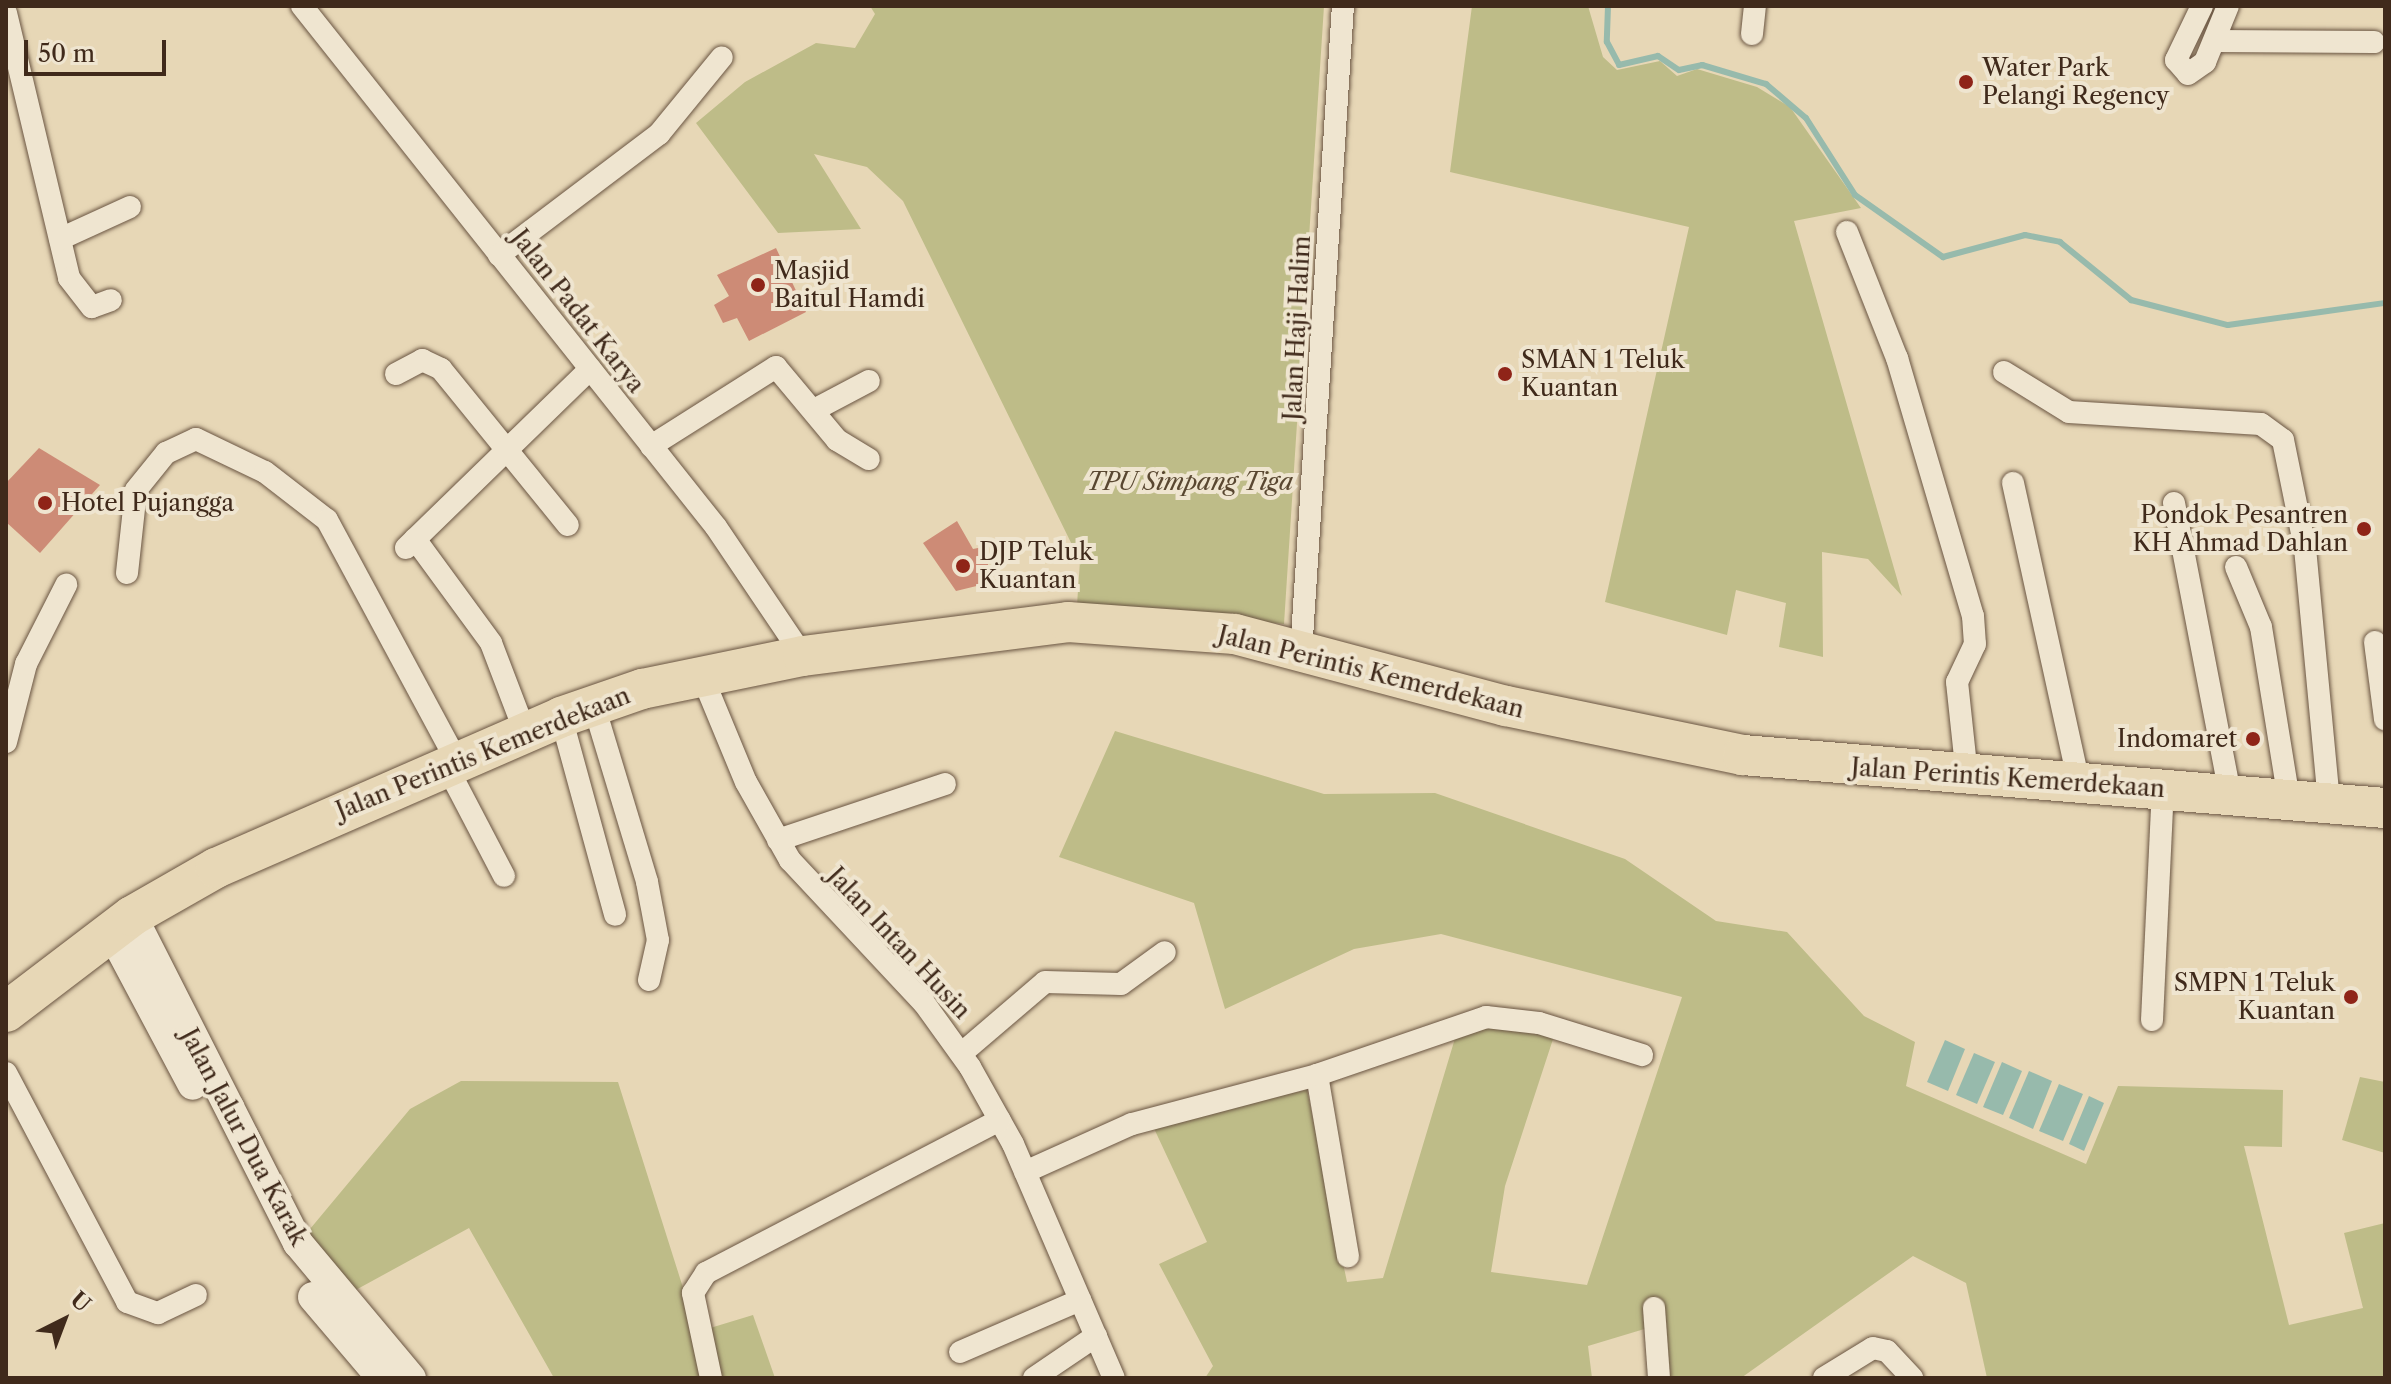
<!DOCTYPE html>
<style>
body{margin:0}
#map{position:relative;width:2391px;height:1384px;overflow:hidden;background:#e7d7b6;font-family:"Libre Caslon Text",serif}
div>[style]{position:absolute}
.green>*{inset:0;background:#bebc88}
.water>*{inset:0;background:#97baac}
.stream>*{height:6px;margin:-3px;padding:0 3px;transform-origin:3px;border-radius:3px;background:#97baac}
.building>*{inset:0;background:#cd8b76}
.roads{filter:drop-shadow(0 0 2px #6a5542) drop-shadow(0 0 2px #6a5542)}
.street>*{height:22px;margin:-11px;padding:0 11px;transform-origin:11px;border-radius:11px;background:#efe5d0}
.secondary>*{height:30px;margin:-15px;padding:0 15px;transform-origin:15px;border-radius:15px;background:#efe5d0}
.highway>*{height:40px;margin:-20px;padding:0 20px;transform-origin:20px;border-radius:20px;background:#e7d7b6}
.dots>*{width:22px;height:22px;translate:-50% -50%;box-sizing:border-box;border:4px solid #efe5d0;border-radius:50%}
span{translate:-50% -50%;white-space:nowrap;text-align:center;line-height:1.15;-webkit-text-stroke:8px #efe5d0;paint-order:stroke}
.poi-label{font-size:24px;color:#402a1b}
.left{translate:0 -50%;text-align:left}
.right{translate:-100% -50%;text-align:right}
.street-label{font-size:24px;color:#402a1b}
.park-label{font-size:24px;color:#594731;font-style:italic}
.frame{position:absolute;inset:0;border:8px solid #402a1b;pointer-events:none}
.north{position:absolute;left:24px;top:1280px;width:80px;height:80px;-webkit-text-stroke:6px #efe5d0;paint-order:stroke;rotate:42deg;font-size:22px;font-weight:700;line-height:32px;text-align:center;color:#402a1b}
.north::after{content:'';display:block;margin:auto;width:28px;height:36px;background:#402a1b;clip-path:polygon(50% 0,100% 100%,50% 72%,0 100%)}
.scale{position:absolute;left:24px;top:40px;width:142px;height:36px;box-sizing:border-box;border:4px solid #402a1b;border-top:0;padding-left:10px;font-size:24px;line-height:28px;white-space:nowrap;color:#402a1b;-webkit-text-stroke:6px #efe5d0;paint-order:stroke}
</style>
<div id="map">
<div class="green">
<div style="clip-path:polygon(870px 6px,1324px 6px,1284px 624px,1077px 605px,1080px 561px,903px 201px,867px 167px,814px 154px,861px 229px,778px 233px,696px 123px,745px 82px,816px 43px,855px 48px,875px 14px)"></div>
<div style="clip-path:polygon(1472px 6px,1588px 6px,1603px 57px,1617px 70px,1660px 61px,1677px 76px,1697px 69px,1757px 87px,1790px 107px,1861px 208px,1794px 221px,1902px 596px,1868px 559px,1822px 552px,1823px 657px,1779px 647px,1786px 603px,1736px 590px,1727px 635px,1605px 602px,1689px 227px,1450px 172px)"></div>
<div style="clip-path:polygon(1115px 731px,1324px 794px,1435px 793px,1625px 859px,1716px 921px,1787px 932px,1864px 1016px,1915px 1042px,1906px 1086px,2086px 1164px,2118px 1086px,2283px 1090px,2282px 1147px,2244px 1146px,2289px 1325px,2363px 1308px,2344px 1233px,2385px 1223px,2385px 1378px,1987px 1378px,1966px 1283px,1913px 1256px,1741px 1378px,1665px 1378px,1661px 1324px,1588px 1346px,1592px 1378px,1205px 1378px,1213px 1366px,1159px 1264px,1207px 1242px,1151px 1122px,1307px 1090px,1347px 1282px,1383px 1278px,1456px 1035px,1491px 1023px,1555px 1033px,1505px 1186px,1491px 1272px,1587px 1285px,1682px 997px,1441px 934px,1354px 949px,1225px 1009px,1194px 903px,1059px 857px)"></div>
<div style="clip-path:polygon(2360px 1077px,2385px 1082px,2385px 1153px,2342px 1140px)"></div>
<div style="clip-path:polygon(461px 1081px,618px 1082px,697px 1332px,753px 1315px,775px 1378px,554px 1378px,469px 1228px,352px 1292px,305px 1235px,410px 1109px)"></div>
</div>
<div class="water">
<div style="clip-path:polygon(1945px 1040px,1965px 1049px,1948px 1091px,1927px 1082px)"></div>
<div style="clip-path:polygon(1974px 1053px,1995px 1062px,1977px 1104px,1956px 1095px)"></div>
<div style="clip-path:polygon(2002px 1062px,2022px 1071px,2003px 1115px,1983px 1107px)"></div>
<div style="clip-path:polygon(2029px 1071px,2052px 1081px,2033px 1129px,2009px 1118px)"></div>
<div style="clip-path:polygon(2059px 1084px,2083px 1094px,2063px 1141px,2039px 1131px)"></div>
<div style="clip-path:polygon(2089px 1096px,2104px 1103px,2084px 1151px,2069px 1144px)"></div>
</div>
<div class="stream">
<div style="left:1608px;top:6px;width:36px;rotate:92deg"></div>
<div style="left:1607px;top:42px;width:26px;rotate:62deg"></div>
<div style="left:1619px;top:65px;width:40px;rotate:-13deg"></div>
<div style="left:1658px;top:56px;width:25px;rotate:34deg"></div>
<div style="left:1679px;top:70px;width:24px;rotate:-12deg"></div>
<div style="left:1702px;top:65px;width:67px;rotate:16.5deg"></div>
<div style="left:1766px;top:84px;width:52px;rotate:40.4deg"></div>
<div style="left:1806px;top:118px;width:91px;rotate:57.5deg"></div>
<div style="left:1855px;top:195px;width:108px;rotate:35.2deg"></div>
<div style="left:1943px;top:257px;width:85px;rotate:-15deg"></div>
<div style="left:2025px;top:235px;width:36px;rotate:11deg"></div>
<div style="left:2060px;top:242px;width:92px;rotate:39.2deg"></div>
<div style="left:2131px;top:300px;width:100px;rotate:14.5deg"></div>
<div style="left:2228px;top:325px;width:159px;rotate:-8deg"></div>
</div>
<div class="building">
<div style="clip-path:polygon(776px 248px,806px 312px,749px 341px,737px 318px,723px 323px,714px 305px,729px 296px,717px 275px)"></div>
<div style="clip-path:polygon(39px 448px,100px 485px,40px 553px,6px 522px,6px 483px)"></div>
<div style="clip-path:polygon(957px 521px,973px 549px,983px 547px,993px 582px,956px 591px,923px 543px)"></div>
</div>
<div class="roads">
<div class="street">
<div style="left:302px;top:6px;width:665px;rotate:51.53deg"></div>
<div style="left:716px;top:527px;width:156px;rotate:56deg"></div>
<div style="left:2202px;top:6px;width:60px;rotate:115.7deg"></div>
<div style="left:2176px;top:60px;width:18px;rotate:49deg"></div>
<div style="left:2188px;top:74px;width:21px;rotate:-35deg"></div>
<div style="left:2205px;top:62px;width:61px;rotate:-67.7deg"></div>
<div style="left:6px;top:13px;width:272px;rotate:76.6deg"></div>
<div style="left:69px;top:278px;width:37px;rotate:52deg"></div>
<div style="left:92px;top:307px;width:20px;rotate:-20deg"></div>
<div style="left:1752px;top:34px;width:28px;rotate:-84deg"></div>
<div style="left:2215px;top:41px;width:159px;rotate:0.4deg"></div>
<div style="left:1847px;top:232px;width:136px;rotate:68.4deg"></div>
<div style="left:1897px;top:358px;width:269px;rotate:73.6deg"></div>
<div style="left:1973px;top:616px;width:28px;rotate:86deg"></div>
<div style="left:1975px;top:644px;width:42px;rotate:115.3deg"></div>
<div style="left:1957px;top:682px;width:95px;rotate:83.9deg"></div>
<div style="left:60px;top:239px;width:77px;rotate:-24.6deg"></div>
<div style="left:499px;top:255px;width:201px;rotate:-37.1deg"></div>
<div style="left:659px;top:134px;width:99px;rotate:-50.7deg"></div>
<div style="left:2004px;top:372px;width:76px;rotate:31.6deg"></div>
<div style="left:2069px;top:412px;width:192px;rotate:3.6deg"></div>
<div style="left:2261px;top:424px;width:27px;rotate:36deg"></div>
<div style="left:2283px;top:440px;width:110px;rotate:78.5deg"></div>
<div style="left:2305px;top:548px;width:255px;rotate:84.6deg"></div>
<div style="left:396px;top:374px;width:30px;rotate:-28deg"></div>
<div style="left:422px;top:360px;width:21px;rotate:25deg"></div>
<div style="left:441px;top:369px;width:201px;rotate:50.9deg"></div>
<div style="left:814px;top:410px;width:62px;rotate:-27.8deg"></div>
<div style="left:651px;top:446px;width:148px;rotate:-32.3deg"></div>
<div style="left:776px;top:367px;width:95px;rotate:50.1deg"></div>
<div style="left:837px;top:440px;width:37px;rotate:31deg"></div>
<div style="left:2013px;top:483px;width:308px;rotate:77.6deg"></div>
<div style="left:2174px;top:503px;width:297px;rotate:79.1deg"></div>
<div style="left:415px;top:539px;width:129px;rotate:53.8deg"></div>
<div style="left:491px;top:643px;width:95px;rotate:69.1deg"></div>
<div style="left:406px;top:548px;width:257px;rotate:-44.2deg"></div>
<div style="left:2236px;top:567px;width:65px;rotate:67.4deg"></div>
<div style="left:2261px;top:627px;width:174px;rotate:80.8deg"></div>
<div style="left:127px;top:573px;width:83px;rotate:-83.8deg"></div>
<div style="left:136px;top:490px;width:48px;rotate:-51deg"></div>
<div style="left:166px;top:453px;width:33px;rotate:-25deg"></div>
<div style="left:196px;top:439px;width:76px;rotate:25.6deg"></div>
<div style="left:265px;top:472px;width:78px;rotate:37.7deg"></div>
<div style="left:327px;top:520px;width:274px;rotate:61.7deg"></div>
<div style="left:2375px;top:642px;width:78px;rotate:82.6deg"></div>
<div style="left:1301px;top:653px;width:648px;rotate:-86.29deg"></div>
<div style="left:702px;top:676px;width:115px;rotate:67.5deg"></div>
<div style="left:746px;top:782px;width:90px;rotate:60.6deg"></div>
<div style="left:790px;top:860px;width:196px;rotate:46.9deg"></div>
<div style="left:924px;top:1003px;width:79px;rotate:54.3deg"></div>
<div style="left:970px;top:1067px;width:88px;rotate:60.8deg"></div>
<div style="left:1013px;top:1144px;width:255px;rotate:66.7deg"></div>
<div style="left:594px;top:706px;width:184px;rotate:73.2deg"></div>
<div style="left:647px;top:882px;width:59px;rotate:79.3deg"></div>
<div style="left:658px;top:940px;width:41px;rotate:102.7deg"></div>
<div style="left:561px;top:717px;width:205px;rotate:74.7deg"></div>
<div style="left:6px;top:742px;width:81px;rotate:-75.6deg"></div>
<div style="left:26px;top:664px;width:89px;rotate:-63.1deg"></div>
<div style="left:446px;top:765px;width:125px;rotate:62.4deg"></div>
<div style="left:778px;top:840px;width:176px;rotate:-18.5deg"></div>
<div style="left:2152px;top:1020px;width:231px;rotate:-87.3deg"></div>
<div style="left:962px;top:1053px;width:109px;rotate:-40.5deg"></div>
<div style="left:1045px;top:982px;width:76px;rotate:1.5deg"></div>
<div style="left:1121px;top:984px;width:54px;rotate:-36deg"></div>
<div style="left:6px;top:1073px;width:259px;rotate:62.1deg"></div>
<div style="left:127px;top:1302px;width:33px;rotate:20deg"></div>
<div style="left:158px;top:1313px;width:42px;rotate:-25.3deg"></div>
<div style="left:1317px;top:1075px;width:184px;rotate:80.3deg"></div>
<div style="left:1025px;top:1172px;width:117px;rotate:-24.2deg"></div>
<div style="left:1132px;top:1124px;width:191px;rotate:-14.8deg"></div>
<div style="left:1317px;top:1075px;width:179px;rotate:-18.9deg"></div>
<div style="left:1486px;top:1017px;width:53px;rotate:6.5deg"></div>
<div style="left:1539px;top:1023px;width:108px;rotate:17.3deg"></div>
<div style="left:1654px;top:1308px;width:70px;rotate:85.9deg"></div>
<div style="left:960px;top:1352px;width:131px;rotate:-23.4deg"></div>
<div style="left:711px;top:1378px;width:87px;rotate:-102deg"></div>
<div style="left:693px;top:1293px;width:24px;rotate:-57deg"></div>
<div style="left:706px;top:1273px;width:331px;rotate:-27.5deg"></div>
<div style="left:1034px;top:1378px;width:75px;rotate:-34.1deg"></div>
<div style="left:1824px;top:1378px;width:57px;rotate:-31.5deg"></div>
<div style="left:1873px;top:1348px;width:14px;rotate:12deg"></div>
<div style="left:1887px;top:1351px;width:37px;rotate:47deg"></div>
</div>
<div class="secondary">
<div style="left:132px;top:916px;width:367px;rotate:63.1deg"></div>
<div style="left:298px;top:1243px;width:176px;rotate:50.1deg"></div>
<div style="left:111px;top:931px;width:174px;rotate:62deg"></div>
<div style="left:313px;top:1297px;width:106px;rotate:49.6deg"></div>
</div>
<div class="highway">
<div style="left:6px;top:1012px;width:158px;rotate:-37.3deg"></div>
<div style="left:132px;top:916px;width:97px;rotate:-29.7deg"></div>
<div style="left:216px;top:868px;width:377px;rotate:-23.6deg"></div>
<div style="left:561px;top:717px;width:86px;rotate:-19.1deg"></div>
<div style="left:642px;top:689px;width:164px;rotate:-11.6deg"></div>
<div style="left:803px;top:656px;width:267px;rotate:-7.3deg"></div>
<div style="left:1068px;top:622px;width:167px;rotate:4.1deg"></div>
<div style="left:1235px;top:634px;width:280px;rotate:14.9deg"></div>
<div style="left:1506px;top:706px;width:242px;rotate:11.7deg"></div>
<div style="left:1743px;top:755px;width:644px;rotate:4.72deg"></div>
</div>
</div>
<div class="dots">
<div style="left:1966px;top:82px;background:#8f2418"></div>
<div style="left:758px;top:285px;background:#8f2418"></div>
<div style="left:1505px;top:374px;background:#8f2418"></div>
<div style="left:45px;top:503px;background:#8f2418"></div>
<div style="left:2364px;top:529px;background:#8f2418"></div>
<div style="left:963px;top:566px;background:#8f2418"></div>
<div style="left:2253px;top:739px;background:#8f2418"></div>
<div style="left:2351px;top:997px;background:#8f2418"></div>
</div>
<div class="poi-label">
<span class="left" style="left:1982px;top:82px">Water Park<br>Pelangi Regency</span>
<span class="left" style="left:774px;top:285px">Masjid<br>Baitul Hamdi</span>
<span class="left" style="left:1521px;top:374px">SMAN 1 Teluk<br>Kuantan</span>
<span class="left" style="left:61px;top:503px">Hotel Pujangga</span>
<span class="right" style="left:2348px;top:529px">Pondok Pesantren<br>KH Ahmad Dahlan</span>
<span class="left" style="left:979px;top:566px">DJP Teluk<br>Kuantan</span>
<span class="right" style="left:2237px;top:739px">Indomaret</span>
<span class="right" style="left:2335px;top:997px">SMPN 1 Teluk<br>Kuantan</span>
</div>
<div class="street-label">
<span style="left:578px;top:311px;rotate:52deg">Jalan Padat Karya</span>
<span style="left:1297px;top:328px;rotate:-87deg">Jalan Haji Halim</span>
<span style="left:1371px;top:672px;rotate:14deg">Jalan Perintis Kemerdekaan</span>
<span style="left:483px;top:753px;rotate:-22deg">Jalan Perintis Kemerdekaan</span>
<span style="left:2008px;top:778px;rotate:4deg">Jalan Perintis Kemerdekaan</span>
<span style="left:899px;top:943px;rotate:47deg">Jalan Intan Husin</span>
<span style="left:244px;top:1137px;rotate:62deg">Jalan Jalur Dua Karak</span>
</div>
<div class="park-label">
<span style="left:1190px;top:482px">TPU Simpang Tiga</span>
</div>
<div class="frame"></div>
<div class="north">U</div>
<div class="scale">50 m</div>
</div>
